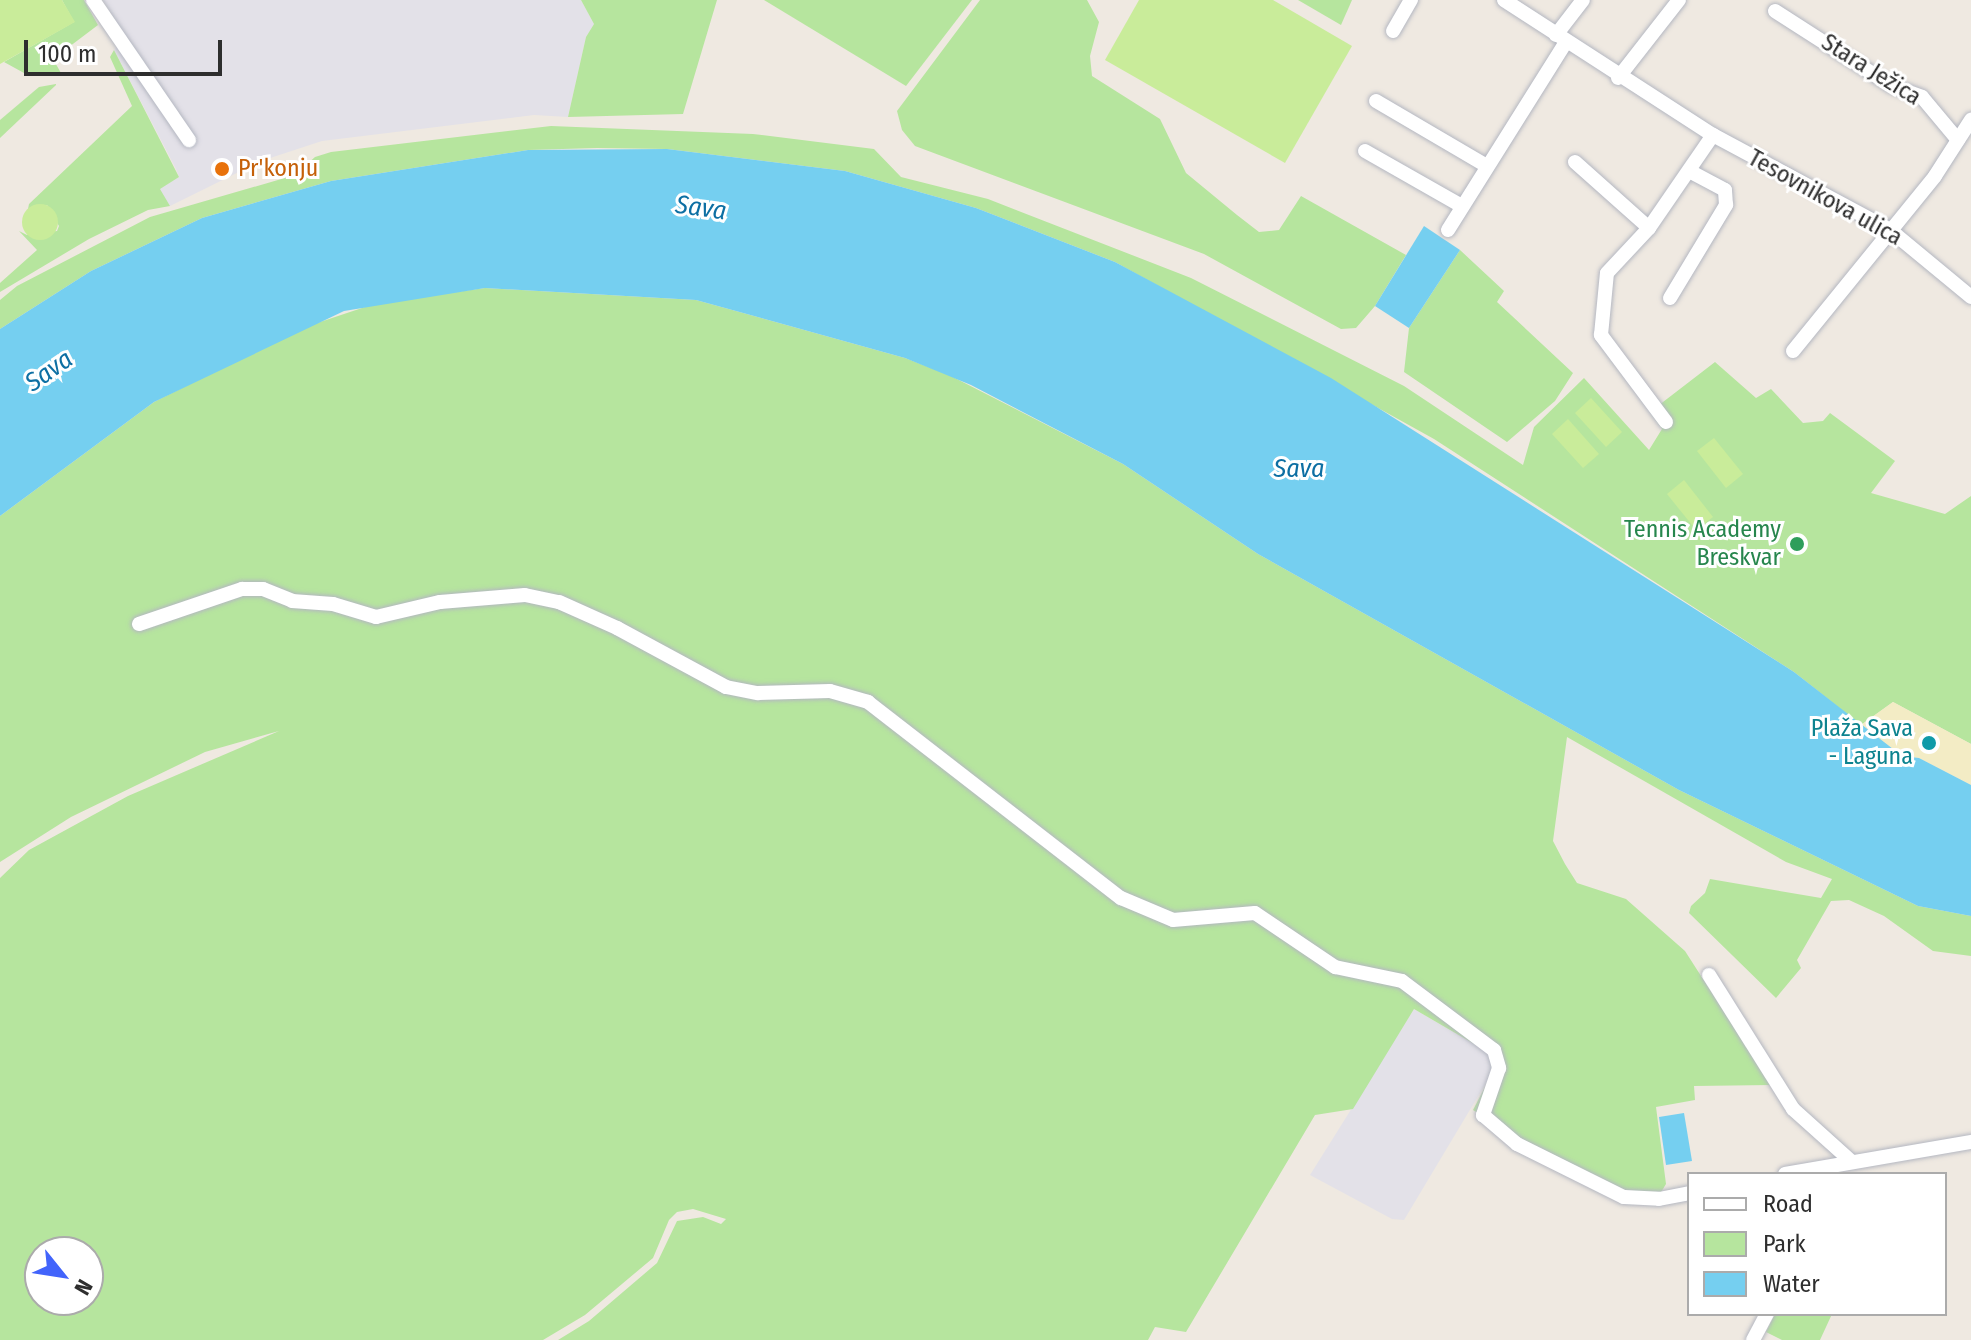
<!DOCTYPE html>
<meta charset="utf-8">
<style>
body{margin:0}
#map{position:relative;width:1971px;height:1340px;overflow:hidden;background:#efe9e1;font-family:"Fira Sans Condensed",sans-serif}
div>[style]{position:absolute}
.industrial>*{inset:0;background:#e3e1e8}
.green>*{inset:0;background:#b6e59e}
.sand>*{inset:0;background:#f3ecc5}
.pitch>*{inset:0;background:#c9ec9a}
.round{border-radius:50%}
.water>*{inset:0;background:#75cff0}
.roads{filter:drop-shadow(0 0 2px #b4b7c1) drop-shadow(0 0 2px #b4b7c1)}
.minor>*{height:14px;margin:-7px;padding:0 7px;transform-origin:7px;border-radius:7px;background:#fff}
.dots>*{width:22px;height:22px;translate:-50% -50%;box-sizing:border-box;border:4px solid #fff;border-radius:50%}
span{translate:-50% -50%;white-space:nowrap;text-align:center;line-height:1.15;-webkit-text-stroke:6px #fff;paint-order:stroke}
.street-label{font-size:24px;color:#2e2e2e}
.food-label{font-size:24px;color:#c56008}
.left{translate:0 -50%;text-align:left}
.leisure-label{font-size:24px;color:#27864d}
.right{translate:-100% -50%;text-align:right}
.culture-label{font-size:24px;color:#0d838f}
.water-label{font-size:26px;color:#0d6fa3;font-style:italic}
.legend{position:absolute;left:1687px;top:1172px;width:260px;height:144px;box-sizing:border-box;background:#fff;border:2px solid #ababab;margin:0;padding:10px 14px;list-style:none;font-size:24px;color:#2e2e2e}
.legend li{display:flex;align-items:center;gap:16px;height:40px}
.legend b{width:40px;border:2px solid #ababab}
.north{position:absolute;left:24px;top:1236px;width:80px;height:80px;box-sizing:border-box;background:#fff;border:2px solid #ababab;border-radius:50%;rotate:120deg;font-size:22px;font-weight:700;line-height:32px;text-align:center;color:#2e2e2e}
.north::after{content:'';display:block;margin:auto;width:28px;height:36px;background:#4264fb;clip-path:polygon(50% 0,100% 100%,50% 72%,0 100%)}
.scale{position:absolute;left:24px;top:40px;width:198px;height:36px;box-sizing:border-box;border:4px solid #2e2e2e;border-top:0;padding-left:10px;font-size:24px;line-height:28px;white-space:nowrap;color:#2e2e2e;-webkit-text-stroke:6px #fff;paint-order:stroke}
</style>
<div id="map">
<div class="industrial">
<div style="clip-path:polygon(103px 0,581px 0,594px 24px,586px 37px,568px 117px,534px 115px,322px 141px,261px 161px,170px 206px,159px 189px,179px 177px,176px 169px,114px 50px,126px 38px)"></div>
<div style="clip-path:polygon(1414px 1009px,1493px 1055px,1495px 1068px,1404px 1220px,1392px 1219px,1310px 1175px)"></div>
</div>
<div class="green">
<div style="clip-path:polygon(62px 0,84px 0,98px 25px,53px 59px,61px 73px,24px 73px,4px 62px,74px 22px)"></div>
<div style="clip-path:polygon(581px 0,717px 0,683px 114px,568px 117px,586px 37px,594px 24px)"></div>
<div style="clip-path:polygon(764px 0,972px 0,906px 86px)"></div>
<div style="clip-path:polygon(980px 0,1087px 0,1099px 22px,1090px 56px,1092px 76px,1160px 119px,1186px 173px,1237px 215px,1259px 232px,1279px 230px,1301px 196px,1406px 255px,1375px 306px,1356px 328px,1341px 329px,1204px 254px,915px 146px,902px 130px,897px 111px)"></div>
<div style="clip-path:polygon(1298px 0,1352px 0,1341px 25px)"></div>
<div style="clip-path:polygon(114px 50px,179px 177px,160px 189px,170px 206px,148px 210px,89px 239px,0 292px,0 283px,37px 250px,19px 231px,27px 235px,57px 231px,59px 226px,47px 205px,28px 209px,29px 204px,132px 106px,110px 57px)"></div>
<div style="clip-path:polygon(56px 84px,56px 85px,0 138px,0 120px,39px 87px)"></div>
<div style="clip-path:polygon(551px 126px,753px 134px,874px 149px,901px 177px,988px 199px,1191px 278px,1404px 386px,1523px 465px,1534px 427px,1584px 378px,1649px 450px,1662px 429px,1650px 412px,1715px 362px,1756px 398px,1771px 389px,1803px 423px,1823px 421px,1830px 413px,1895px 461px,1871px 493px,1945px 514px,1971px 496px,1971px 744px,1893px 702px,1861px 725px,1794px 672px,1434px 439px,1115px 262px,976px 208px,845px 171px,667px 149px,597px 148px,528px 150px,331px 181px,202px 218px,91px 271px,0 329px,0 300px,17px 286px,150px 217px,295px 175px,315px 157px,331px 152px)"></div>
<div style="clip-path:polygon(1460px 250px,1504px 291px,1497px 302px,1573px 373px,1555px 401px,1507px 442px,1404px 372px,1409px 328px)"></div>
<div style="clip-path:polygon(evenodd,485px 288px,696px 300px,905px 358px,949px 375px,1123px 464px,1258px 554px,1679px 790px,1918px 906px,1971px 916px,1971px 956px,1933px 951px,1884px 916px,1849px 900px,1831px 901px,1797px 960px,1801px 968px,1776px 998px,1689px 913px,1691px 906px,1705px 893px,1710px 879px,1821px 898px,1832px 879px,1786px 862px,1567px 737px,1553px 841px,1565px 864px,1577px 883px,1626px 899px,1685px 951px,1771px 1085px,1694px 1086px,1695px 1100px,1656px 1107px,1666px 1184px,1660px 1194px,1625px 1190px,1520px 1140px,1473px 1110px,1495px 1068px,1493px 1055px,1414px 1009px,1353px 1109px,1315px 1115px,1186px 1332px,1155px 1327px,1148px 1340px,558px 1340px,589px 1321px,657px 1263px,677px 1221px,703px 1217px,721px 1224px,726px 1219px,693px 1209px,677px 1212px,669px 1220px,653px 1258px,585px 1315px,543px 1340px,0 1340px,0 878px,29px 850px,128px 796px,279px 731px,205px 752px,71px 817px,0 862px,0 516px,154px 402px,299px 329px,377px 303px,485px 288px,40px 1252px,88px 1252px,88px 1300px,40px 1300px,40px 1252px)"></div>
<div style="clip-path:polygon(1775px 1314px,1832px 1314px,1820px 1340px,1782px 1340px,1766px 1332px)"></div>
</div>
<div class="sand">
<div style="clip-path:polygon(1893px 702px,1971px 744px,1971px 785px,1919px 758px,1902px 756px,1861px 725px)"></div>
</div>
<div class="pitch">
<div style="clip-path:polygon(0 0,62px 0,75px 22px,0 64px)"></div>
<div style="clip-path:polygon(1139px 0,1273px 0,1352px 46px,1285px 163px,1105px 60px)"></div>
<div class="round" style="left:22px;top:204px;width:36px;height:36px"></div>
<div style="clip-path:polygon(1591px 398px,1622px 432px,1606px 447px,1575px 413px)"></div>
<div style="clip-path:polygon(1568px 419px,1599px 454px,1583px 468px,1552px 434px)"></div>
<div style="clip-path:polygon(1714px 438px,1743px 474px,1726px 488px,1697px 451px)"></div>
<div style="clip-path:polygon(1684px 480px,1713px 517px,1696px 530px,1667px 494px)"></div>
</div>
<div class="water">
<div style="clip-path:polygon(667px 149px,845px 171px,976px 208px,1115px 262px,1331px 378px,1794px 672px,1902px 756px,1919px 758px,1971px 785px,1971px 916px,1918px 906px,1679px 790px,1258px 554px,1123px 464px,971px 385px,905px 358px,696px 300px,485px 288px,344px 311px,154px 402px,0 516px,0 329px,91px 271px,202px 218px,331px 181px,528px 150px)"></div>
<div style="clip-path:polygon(1424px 226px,1460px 250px,1409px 328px,1375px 306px)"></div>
<div style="clip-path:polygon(1684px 1113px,1692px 1161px,1666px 1165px,1659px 1117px)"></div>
</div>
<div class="roads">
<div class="minor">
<div style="left:93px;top:0;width:170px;rotate:55.6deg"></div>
<div style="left:1504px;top:0;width:249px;rotate:32.9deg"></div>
<div style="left:1713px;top:135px;width:201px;rotate:28.2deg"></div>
<div style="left:1890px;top:230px;width:105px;rotate:39.6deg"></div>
<div style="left:1775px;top:11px;width:139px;rotate:32.7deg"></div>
<div style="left:1892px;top:86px;width:32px;rotate:20deg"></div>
<div style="left:1922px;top:97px;width:56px;rotate:50.1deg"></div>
<div style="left:1393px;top:31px;width:36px;rotate:-60deg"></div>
<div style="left:1556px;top:35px;width:44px;rotate:-52.4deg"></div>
<div style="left:1618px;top:78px;width:99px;rotate:-52deg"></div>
<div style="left:1376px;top:101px;width:129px;rotate:30.4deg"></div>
<div style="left:1365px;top:151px;width:112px;rotate:29.6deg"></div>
<div style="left:1575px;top:162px;width:99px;rotate:41.7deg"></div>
<div style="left:1448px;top:230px;width:222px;rotate:-57.9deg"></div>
<div style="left:1670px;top:298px;width:109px;rotate:-58.9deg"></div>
<div style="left:1726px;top:205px;width:15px;rotate:-94deg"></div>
<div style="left:1725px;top:190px;width:40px;rotate:-152deg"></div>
<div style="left:1793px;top:351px;width:225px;rotate:-50.9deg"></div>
<div style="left:1935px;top:176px;width:67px;rotate:-57.3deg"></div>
<div style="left:1666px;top:422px;width:109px;rotate:-126.8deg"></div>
<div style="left:1601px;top:335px;width:62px;rotate:-84.5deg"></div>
<div style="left:1607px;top:273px;width:62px;rotate:-47deg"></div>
<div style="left:1649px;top:228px;width:113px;rotate:-55.5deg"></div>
<div style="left:139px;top:624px;width:109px;rotate:-18.8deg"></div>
<div style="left:242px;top:589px;width:21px"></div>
<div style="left:263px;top:589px;width:31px;rotate:22deg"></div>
<div style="left:292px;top:601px;width:41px;rotate:4.2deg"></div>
<div style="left:333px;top:604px;width:45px;rotate:16.8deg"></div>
<div style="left:376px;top:617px;width:66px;rotate:-13.2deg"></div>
<div style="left:440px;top:602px;width:85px;rotate:-4.7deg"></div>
<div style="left:525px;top:595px;width:35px;rotate:12deg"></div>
<div style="left:559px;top:602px;width:64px;rotate:24.1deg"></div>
<div style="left:617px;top:628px;width:124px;rotate:28.4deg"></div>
<div style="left:726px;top:687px;width:33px;rotate:11deg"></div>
<div style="left:758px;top:693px;width:72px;rotate:-1.6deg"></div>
<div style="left:830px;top:691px;width:40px;rotate:16deg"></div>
<div style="left:868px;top:702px;width:320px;rotate:37.8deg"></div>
<div style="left:1121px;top:898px;width:56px;rotate:22.9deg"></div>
<div style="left:1173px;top:920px;width:82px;rotate:-4.9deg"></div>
<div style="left:1255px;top:913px;width:97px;rotate:34deg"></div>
<div style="left:1335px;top:967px;width:68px;rotate:11.8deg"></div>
<div style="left:1402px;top:981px;width:115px;rotate:36.9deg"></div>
<div style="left:1494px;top:1050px;width:19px;rotate:74deg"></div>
<div style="left:1499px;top:1068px;width:50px;rotate:108.8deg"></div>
<div style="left:1483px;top:1115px;width:45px;rotate:40.5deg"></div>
<div style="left:1517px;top:1144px;width:119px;rotate:26.4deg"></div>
<div style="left:1624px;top:1197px;width:35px;rotate:3deg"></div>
<div style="left:1659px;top:1199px;width:31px;rotate:-11deg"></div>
<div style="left:1709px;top:975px;width:158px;rotate:57.9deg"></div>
<div style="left:1793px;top:1109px;width:78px;rotate:41.9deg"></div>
<div style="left:1785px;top:1174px;width:189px;rotate:-9.8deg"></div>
<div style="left:1753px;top:1340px;width:30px;rotate:-62deg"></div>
</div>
</div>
<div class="dots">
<div style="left:222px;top:169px;background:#e8710a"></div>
<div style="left:1797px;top:544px;background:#2e9e5b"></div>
<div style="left:1929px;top:743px;background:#0f9aa8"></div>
</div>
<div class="street-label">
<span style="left:1871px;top:70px;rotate:32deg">Stara Ježica</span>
<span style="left:1825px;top:198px;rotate:29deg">Tesovnikova ulica</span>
</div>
<div class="food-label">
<span class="left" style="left:238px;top:169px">Pr'konju</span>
</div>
<div class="leisure-label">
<span class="right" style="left:1781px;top:544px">Tennis Academy<br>Breskvar</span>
</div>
<div class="culture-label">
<span class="right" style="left:1913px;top:743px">Plaža Sava<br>- Laguna</span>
</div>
<div class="water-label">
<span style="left:701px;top:208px;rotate:8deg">Sava</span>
<span style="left:49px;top:371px;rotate:-35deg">Sava</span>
<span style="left:1299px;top:469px">Sava</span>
</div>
<ul class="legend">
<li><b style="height:10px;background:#fff"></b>Road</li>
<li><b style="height:22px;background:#b6e59e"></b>Park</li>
<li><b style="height:22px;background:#75cff0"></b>Water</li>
</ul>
<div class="north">N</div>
<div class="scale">100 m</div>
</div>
